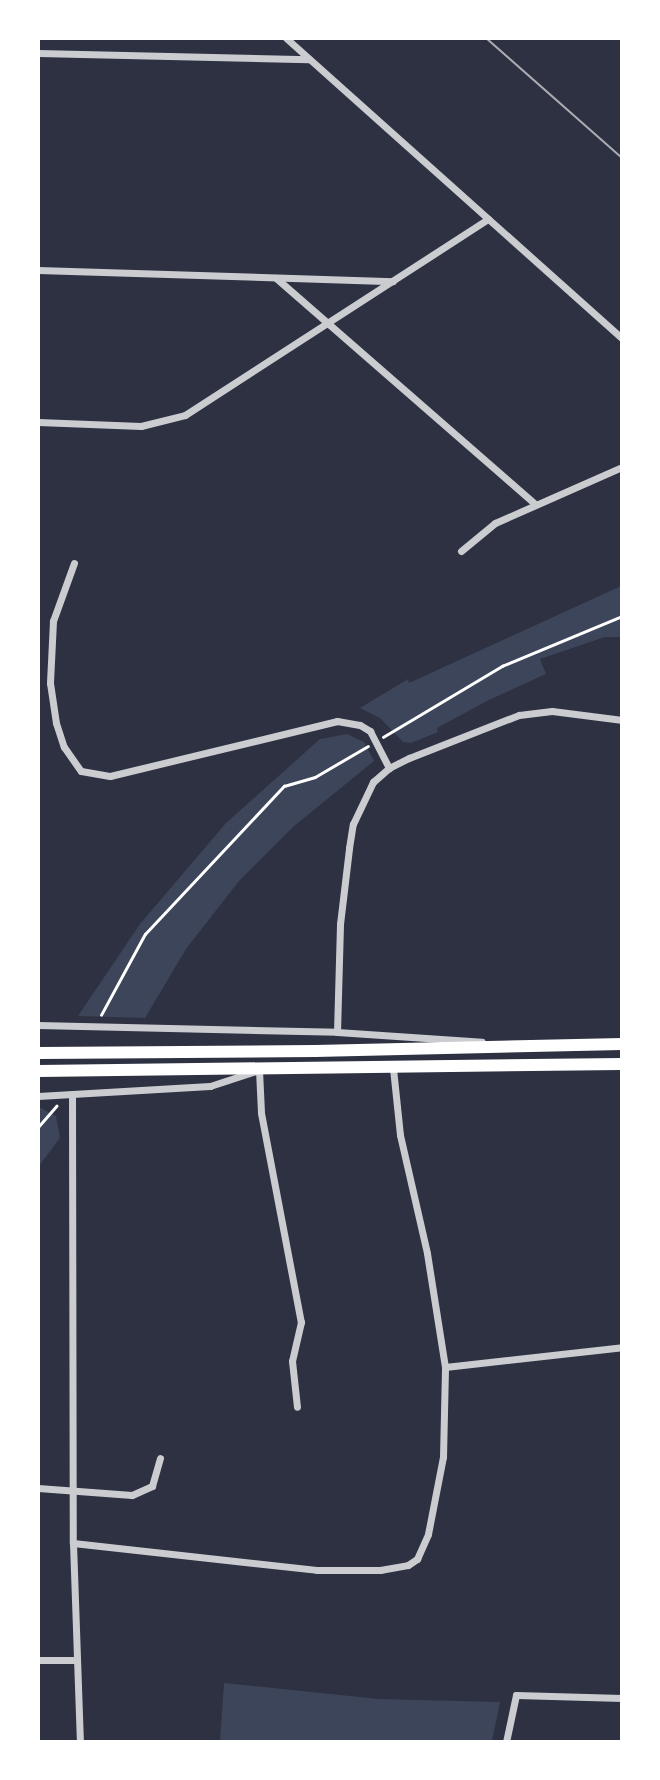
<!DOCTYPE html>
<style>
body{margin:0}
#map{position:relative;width:660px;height:1780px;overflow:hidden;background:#2d3142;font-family:"Archivo Narrow",sans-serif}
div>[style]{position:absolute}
.green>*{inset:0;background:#3c4559}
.path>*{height:2.5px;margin:-1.25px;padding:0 1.25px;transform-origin:1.25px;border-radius:1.25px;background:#fff}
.minor>*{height:7px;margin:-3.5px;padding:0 3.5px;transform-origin:3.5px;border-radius:3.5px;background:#caccd0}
.trunk>*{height:12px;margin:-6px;padding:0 6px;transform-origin:6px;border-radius:6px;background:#fff}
.tram>*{height:2px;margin:-1px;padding:0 1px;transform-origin:1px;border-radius:1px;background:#abadb3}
span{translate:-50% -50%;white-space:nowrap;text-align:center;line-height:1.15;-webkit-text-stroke:7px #fff;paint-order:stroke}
.frame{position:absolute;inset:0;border:40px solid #fff;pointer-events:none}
</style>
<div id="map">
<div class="green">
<div style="clip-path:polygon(621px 586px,621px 637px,605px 637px,540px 659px,546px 674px,489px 700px,437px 728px,438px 732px,411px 743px,403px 742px,380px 718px,360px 708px,408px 679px,409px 683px)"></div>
<div style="clip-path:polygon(347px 734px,364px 742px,374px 761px,293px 827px,239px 881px,186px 949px,145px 1018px,78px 1016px,140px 924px,226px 823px,320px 739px)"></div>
<div style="clip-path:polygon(39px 1107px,56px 1116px,60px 1138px,39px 1166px)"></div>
<div style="clip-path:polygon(224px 1683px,379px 1699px,500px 1702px,492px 1741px,220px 1741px)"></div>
</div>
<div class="path">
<div style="left:383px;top:737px;width:139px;rotate:-30.8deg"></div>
<div style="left:502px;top:666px;width:130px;rotate:-22.6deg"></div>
<div style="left:101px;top:1015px;width:92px;rotate:-61.5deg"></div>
<div style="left:145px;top:934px;width:203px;rotate:-46.8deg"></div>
<div style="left:284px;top:786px;width:32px;rotate:-16deg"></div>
<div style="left:315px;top:777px;width:61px;rotate:-30.3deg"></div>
<div style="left:38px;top:1127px;width:28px;rotate:-49deg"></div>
</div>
<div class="minor">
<div style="left:286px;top:38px;width:450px;rotate:41.8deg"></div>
<div style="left:38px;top:53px;width:271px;rotate:1.3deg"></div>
<div style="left:38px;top:270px;width:355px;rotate:1.8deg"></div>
<div style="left:276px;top:278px;width:344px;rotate:41.1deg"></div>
<div style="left:38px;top:422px;width:103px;rotate:2.2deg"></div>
<div style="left:141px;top:426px;width:45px;rotate:-14deg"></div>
<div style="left:185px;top:415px;width:361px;rotate:-32.9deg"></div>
<div style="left:461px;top:551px;width:44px;rotate:-39.5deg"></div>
<div style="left:495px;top:523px;width:139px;rotate:-23.8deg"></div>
<div style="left:74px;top:563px;width:62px;rotate:109.9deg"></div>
<div style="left:53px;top:621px;width:62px;rotate:92.8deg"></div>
<div style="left:50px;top:683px;width:40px;rotate:81.5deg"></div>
<div style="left:56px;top:723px;width:25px;rotate:72deg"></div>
<div style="left:64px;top:747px;width:29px;rotate:55deg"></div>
<div style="left:81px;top:771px;width:29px;rotate:10deg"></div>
<div style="left:110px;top:776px;width:234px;rotate:-13.6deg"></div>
<div style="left:337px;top:721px;width:23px;rotate:10deg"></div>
<div style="left:360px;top:725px;width:12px;rotate:31deg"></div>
<div style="left:370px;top:731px;width:42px;rotate:62.8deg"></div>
<div style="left:38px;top:1025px;width:299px;rotate:1.3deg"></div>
<div style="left:337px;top:1032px;width:145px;rotate:3.9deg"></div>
<div style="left:337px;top:1032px;width:108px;rotate:-88.4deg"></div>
<div style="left:340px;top:924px;width:77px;rotate:-83.2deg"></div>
<div style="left:349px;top:848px;width:24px;rotate:-81deg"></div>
<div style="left:353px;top:824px;width:47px;rotate:-64.5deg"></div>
<div style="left:373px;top:782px;width:21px;rotate:-41deg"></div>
<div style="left:389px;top:768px;width:22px;rotate:-27deg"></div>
<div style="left:409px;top:758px;width:118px;rotate:-21.4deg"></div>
<div style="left:519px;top:715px;width:33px;rotate:-7deg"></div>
<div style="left:552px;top:711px;width:71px;rotate:7.3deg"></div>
<div style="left:72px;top:1094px;width:449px;rotate:89.9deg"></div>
<div style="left:73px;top:1543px;width:199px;rotate:88deg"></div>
<div style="left:38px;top:1096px;width:172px;rotate:-3.3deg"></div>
<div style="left:210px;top:1086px;width:52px;rotate:-18.1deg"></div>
<div style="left:259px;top:1070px;width:43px;rotate:87.3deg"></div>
<div style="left:261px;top:1113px;width:213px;rotate:79.2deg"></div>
<div style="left:301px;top:1322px;width:40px;rotate:103deg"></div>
<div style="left:292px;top:1361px;width:46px;rotate:83.8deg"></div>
<div style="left:445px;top:1367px;width:178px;rotate:-6.4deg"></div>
<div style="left:38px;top:1488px;width:94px;rotate:4.3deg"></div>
<div style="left:132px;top:1495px;width:22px;rotate:-24deg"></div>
<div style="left:152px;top:1486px;width:29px;rotate:-74deg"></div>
<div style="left:73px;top:1543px;width:245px;rotate:6.3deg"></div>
<div style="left:317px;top:1570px;width:63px"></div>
<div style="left:380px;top:1570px;width:28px;rotate:-10deg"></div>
<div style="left:408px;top:1565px;width:11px;rotate:-34deg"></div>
<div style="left:417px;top:1559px;width:27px;rotate:-66deg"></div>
<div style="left:428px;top:1534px;width:78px;rotate:-79deg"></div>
<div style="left:443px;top:1457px;width:90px;rotate:-88.7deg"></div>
<div style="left:445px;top:1367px;width:115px;rotate:-99deg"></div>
<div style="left:427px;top:1253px;width:121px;rotate:-102.9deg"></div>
<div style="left:400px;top:1135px;width:67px;rotate:-96deg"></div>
<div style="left:38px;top:1660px;width:38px"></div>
<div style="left:506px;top:1742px;width:48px;rotate:-78deg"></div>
<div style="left:516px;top:1695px;width:106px;rotate:1.6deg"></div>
</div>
<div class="trunk">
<div style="left:38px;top:1053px;width:277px;rotate:-0.4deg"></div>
<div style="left:315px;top:1051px;width:307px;rotate:-1.3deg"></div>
<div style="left:38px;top:1071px;width:584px;rotate:-0.69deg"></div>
</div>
<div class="tram">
<div style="left:486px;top:38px;width:181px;rotate:41.4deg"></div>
</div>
<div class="frame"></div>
</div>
